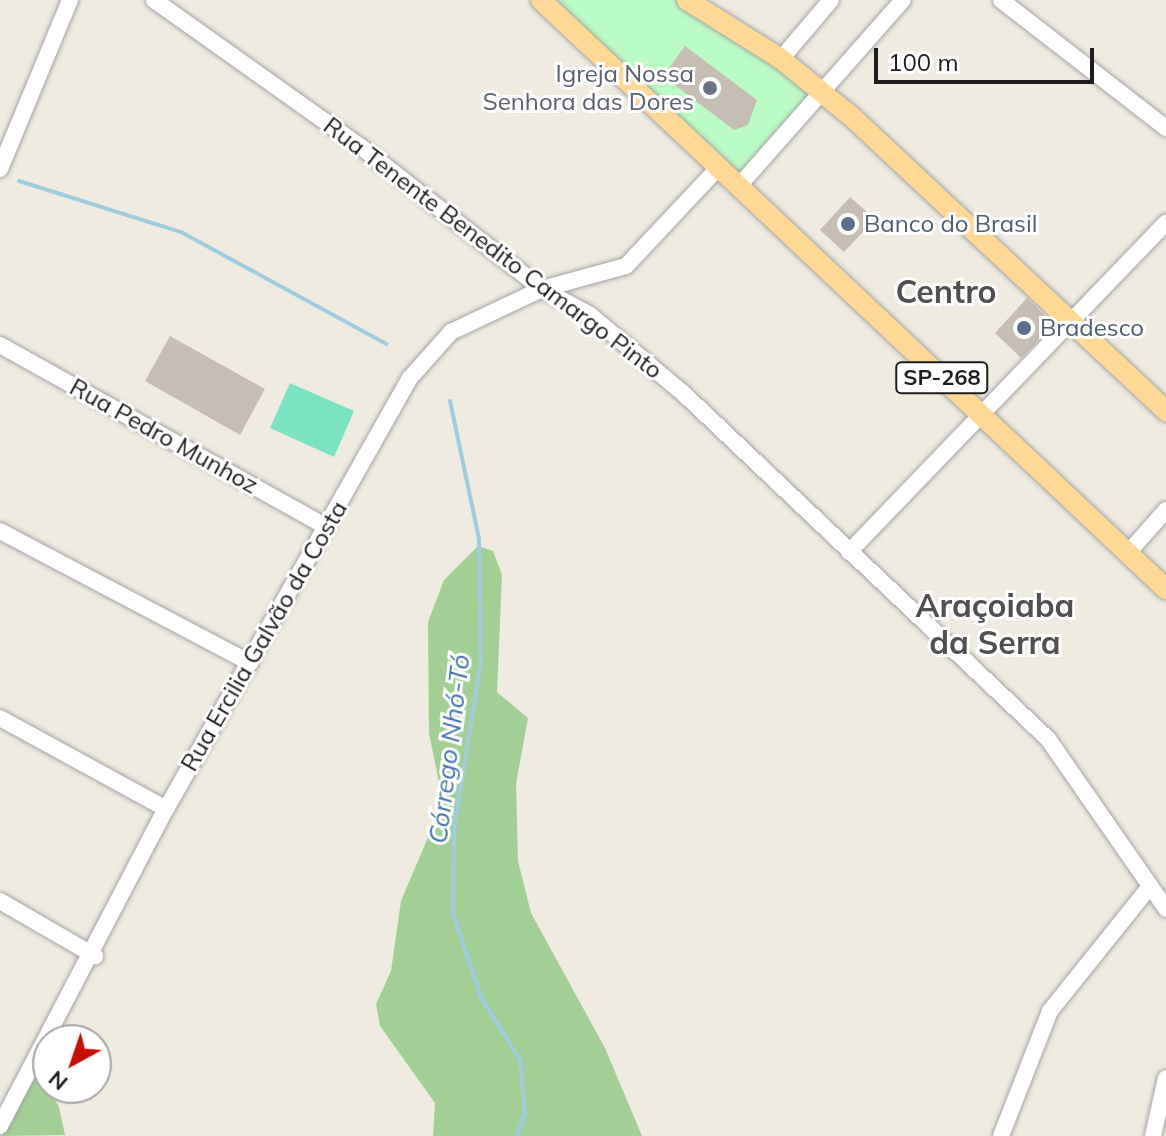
<!DOCTYPE html>
<meta charset="utf-8">
<style>
body{margin:0}
#map{position:relative;width:1166px;height:1136px;overflow:hidden;background:#efebe1;font-family:Mulish,sans-serif}
div>[style]{position:absolute}
.forest>*{inset:0;background:#a2d094}
.park>*{inset:0;background:#bbfcc4}
.pitch>*{inset:0;background:#7ae3c1}
.stream>*{height:4px;margin:-2px;padding:0 2px;transform-origin:2px;border-radius:2px;background:#9fcddf}
.building>*{inset:0;background:#c6beb5}
.roads{filter:drop-shadow(0 0 2px #a4a4a4) drop-shadow(0 0 2px #a4a4a4)}
.minor>*{height:16px;margin:-8px;padding:0 8px;transform-origin:8px;border-radius:8px;background:#fff}
.major>*{height:20px;margin:-10px;padding:0 10px;transform-origin:10px;border-radius:10px;background:#ffd896}
.dots>*{width:22px;height:22px;translate:-50% -50%;box-sizing:border-box;border:4px solid #fff;border-radius:50%}
span{translate:-50% -50%;white-space:nowrap;text-align:center;line-height:1.15;-webkit-text-stroke:6px #fff;paint-order:stroke}
.shield-label span{padding:2px 6px;background:#fff;border:2px solid;border-radius:6px;-webkit-text-stroke-width:0}
.shield-label{font-size:22px;color:#1d1d1d;font-weight:700}
.worship-label{font-size:24px;color:#5b616d}
.right{translate:-100% -50%;text-align:right}
.service-label{font-size:24px;color:#4e5e75}
.left{translate:0 -50%;text-align:left}
.street-label{font-size:24px;color:#1d1d1d}
.water-label{font-size:26px;color:#4474b1;font-style:italic}
.district-label{font-size:32px;color:#505050;font-weight:700}
.north{position:absolute;left:32px;top:1024px;width:80px;height:80px;box-sizing:border-box;background:#fff;border:2px solid #a5a5a5;border-radius:50%;rotate:220deg;font-size:22px;font-weight:700;line-height:32px;text-align:center;color:#1d1d1d}
.north::after{content:'';display:block;margin:auto;width:28px;height:36px;background:#c90d00;clip-path:polygon(50% 0,100% 100%,50% 72%,0 100%)}
.scale{position:absolute;left:874px;top:48px;width:220px;height:36px;box-sizing:border-box;border:4px solid #1d1d1d;border-top:0;padding-left:10px;font-size:24px;line-height:28px;white-space:nowrap;color:#1d1d1d;-webkit-text-stroke:6px #fff;paint-order:stroke}
</style>
<div id="map">
<div class="forest">
<div style="clip-path:polygon(478px 546px,493px 551px,502px 575px,497px 692px,528px 718px,516px 784px,518px 861px,531px 913px,605px 1048px,642px 1136px,433px 1136px,435px 1103px,380px 1026px,376px 1004px,391px 971px,401px 901px,443px 802px,429px 733px,428px 622px,444px 580px)"></div>
<div style="clip-path:polygon(35px 1064px,59px 1107px,65px 1135px,2px 1136px)"></div>
</div>
<div class="park">
<div style="clip-path:polygon(547px 0,681px 0,817px 92px,737px 182px)"></div>
</div>
<div class="pitch">
<div style="clip-path:polygon(290px 383px,354px 411px,334px 457px,270px 428px)"></div>
</div>
<div class="stream">
<div style="left:19px;top:181px;width:170px;rotate:17.5deg"></div>
<div style="left:181px;top:232px;width:234px;rotate:28.6deg"></div>
<div style="left:450px;top:401px;width:141px;rotate:78.1deg"></div>
<div style="left:479px;top:539px;width:123px;rotate:89.1deg"></div>
<div style="left:481px;top:662px;width:169px;rotate:99.2deg"></div>
<div style="left:454px;top:829px;width:84px;rotate:90.7deg"></div>
<div style="left:453px;top:913px;width:91px;rotate:71.4deg"></div>
<div style="left:482px;top:999px;width:72px;rotate:58.1deg"></div>
<div style="left:520px;top:1060px;width:54px;rotate:84.7deg"></div>
<div style="left:525px;top:1114px;width:23px;rotate:110deg"></div>
</div>
<div class="building">
<div style="clip-path:polygon(685px 46px,757px 100px,748px 125px,734px 130px,663px 76px)"></div>
<div style="clip-path:polygon(850px 197px,875px 219px,844px 252px,820px 230px)"></div>
<div style="clip-path:polygon(1027px 298px,1054px 324px,1021px 358px,995px 333px)"></div>
<div style="clip-path:polygon(170px 336px,265px 389px,240px 435px,145px 381px)"></div>
</div>
<div class="roads">
<div class="minor">
<div style="left:154px;top:0;width:254px;rotate:35.4deg"></div>
<div style="left:361px;top:147px;width:230px;rotate:38.1deg"></div>
<div style="left:542px;top:289px;width:55px;rotate:28.4deg"></div>
<div style="left:590px;top:315px;width:121px;rotate:40deg"></div>
<div style="left:683px;top:393px;width:503px;rotate:43.47deg"></div>
<div style="left:1048px;top:739px;width:207px;rotate:55.2deg"></div>
<div style="left:1001px;top:0;width:209px;rotate:37.8deg"></div>
<div style="left:781px;top:59px;width:77px;rotate:-49.7deg"></div>
<div style="left:0;top:169px;width:183px;rotate:-67.5deg"></div>
<div style="left:738px;top:187px;width:249px;rotate:-48.6deg"></div>
<div style="left:0;top:345px;width:374px;rotate:29.1deg"></div>
<div style="left:0;top:531px;width:283px;rotate:27.8deg"></div>
<div style="left:849px;top:552px;width:457px;rotate:-46.1deg"></div>
<div style="left:1127px;top:554px;width:59px;rotate:-48.4deg"></div>
<div style="left:0;top:718px;width:189px;rotate:28.7deg"></div>
<div style="left:0;top:901px;width:110px;rotate:30.1deg"></div>
<div style="left:0;top:1126px;width:358px;rotate:-62.4deg"></div>
<div style="left:166px;top:809px;width:495px;rotate:-60.5deg"></div>
<div style="left:410px;top:378px;width:62px;rotate:-48.3deg"></div>
<div style="left:451px;top:332px;width:101px;rotate:-25.3deg"></div>
<div style="left:542px;top:289px;width:87px;rotate:-15.3deg"></div>
<div style="left:626px;top:266px;width:136px;rotate:-46.8deg"></div>
<div style="left:1001px;top:1136px;width:134px;rotate:-68.6deg"></div>
<div style="left:1050px;top:1011px;width:160px;rotate:-51.3deg"></div>
<div style="left:1153px;top:1136px;width:59px;rotate:-77.4deg"></div>
</div>
<div class="major">
<div style="left:541px;top:0;width:859px;rotate:43.3deg"></div>
<div style="left:687px;top:0;width:111px;rotate:32.1deg"></div>
<div style="left:781px;top:59px;width:90px;rotate:39.2deg"></div>
<div style="left:851px;top:116px;width:432px;rotate:43.1deg"></div>
</div>
</div>
<div class="dots">
<div style="left:710px;top:88px;background:#6b7280"></div>
<div style="left:848px;top:224px;background:#5c6f8a"></div>
<div style="left:1024px;top:328px;background:#5c6f8a"></div>
</div>
<div class="shield-label">
<span style="left:942px;top:378px">SP-268</span>
</div>
<div class="worship-label">
<span class="right" style="left:694px;top:88px">Igreja Nossa<br>Senhora das Dores</span>
</div>
<div class="service-label">
<span class="left" style="left:864px;top:224px">Banco do Brasil</span>
<span class="left" style="left:1040px;top:328px">Bradesco</span>
</div>
<div class="street-label">
<span style="left:493px;top:248px;rotate:37deg">Rua Tenente Benedito Camargo Pinto</span>
<span style="left:164px;top:436px;rotate:29deg">Rua Pedro Munhoz</span>
<span style="left:264px;top:636px;rotate:-60deg">Rua Ercilia Galvão da Costa</span>
</div>
<div class="water-label">
<span style="left:449px;top:749px;rotate:-83deg">Córrego Nhó-Tó</span>
</div>
<div class="district-label">
<span style="left:946px;top:291px">Centro</span>
<span style="left:995px;top:624px">Araçoiaba<br>da Serra</span>
</div>
<div class="north">N</div>
<div class="scale">100 m</div>
</div>
